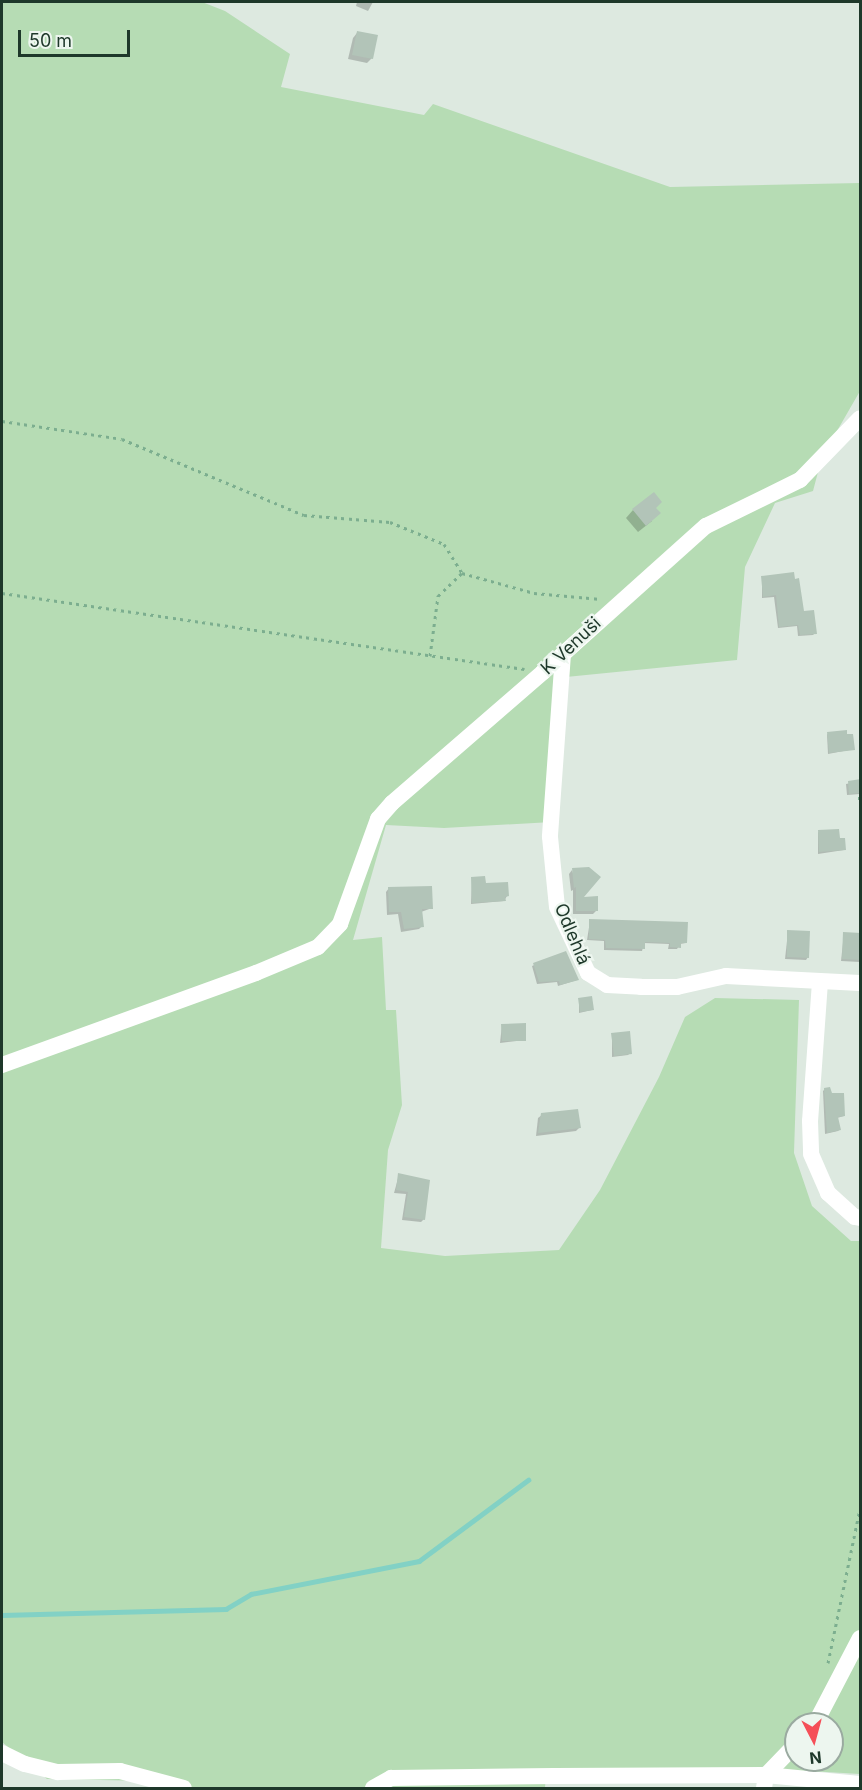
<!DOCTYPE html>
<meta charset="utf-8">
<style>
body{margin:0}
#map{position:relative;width:862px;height:1790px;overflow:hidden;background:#dde9e0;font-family:Inter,sans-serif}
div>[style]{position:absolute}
.green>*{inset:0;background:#b6dcb4}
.shadow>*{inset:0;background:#0003}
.stream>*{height:4.5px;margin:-2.25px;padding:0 2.25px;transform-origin:2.25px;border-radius:2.25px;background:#82d1c5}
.building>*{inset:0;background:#b2c4b8}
.path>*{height:3px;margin-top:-1.5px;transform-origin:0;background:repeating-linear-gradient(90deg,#7cae8f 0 3px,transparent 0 7.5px)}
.minor>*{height:16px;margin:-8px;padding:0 8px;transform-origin:8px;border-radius:8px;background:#fff}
span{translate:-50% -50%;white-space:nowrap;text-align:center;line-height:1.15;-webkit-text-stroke:4.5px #edf6ef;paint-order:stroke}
.street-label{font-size:18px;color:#1e382a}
.frame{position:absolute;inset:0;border:3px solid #1e382a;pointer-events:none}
.north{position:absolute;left:784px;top:1712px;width:60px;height:60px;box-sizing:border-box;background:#edf6ef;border:2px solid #9aaaa0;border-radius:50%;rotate:174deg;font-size:16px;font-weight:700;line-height:24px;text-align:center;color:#1e382a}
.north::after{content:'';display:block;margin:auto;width:21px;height:27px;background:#f54f58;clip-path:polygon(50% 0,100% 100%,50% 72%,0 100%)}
.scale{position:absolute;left:18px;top:30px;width:112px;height:27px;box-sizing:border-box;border:3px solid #1e382a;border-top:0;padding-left:8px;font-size:18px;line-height:21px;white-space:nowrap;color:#1e382a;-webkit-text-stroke:4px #edf6ef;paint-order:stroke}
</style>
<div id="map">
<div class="green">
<div style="clip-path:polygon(evenodd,2px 2px,202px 2px,225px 11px,290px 54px,281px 87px,424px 115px,433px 104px,670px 187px,860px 183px,860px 391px,822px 457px,813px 491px,775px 503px,745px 567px,737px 660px,566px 677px,552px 822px,444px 828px,386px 825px,353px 940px,382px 937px,386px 1010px,396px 1010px,402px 1105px,388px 1150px,381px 1248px,445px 1256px,559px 1250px,600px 1190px,659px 1077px,685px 1017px,715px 998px,799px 1000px,794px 1153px,812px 1206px,851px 1241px,860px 1241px,860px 1774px,810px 1771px,546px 1771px,545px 1788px,170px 1788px,152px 1781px,47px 1779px,2px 1742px,2px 2px,796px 1724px,832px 1724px,832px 1760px,796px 1760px,796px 1724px)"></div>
</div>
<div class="shadow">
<div style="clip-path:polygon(357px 2px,373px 2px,368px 11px,356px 6px)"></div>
<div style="clip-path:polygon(357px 33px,372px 58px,367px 63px,348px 59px,353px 38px)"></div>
<div style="clip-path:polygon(633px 510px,652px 521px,638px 532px,626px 518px)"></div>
<div style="clip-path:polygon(762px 577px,802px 613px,815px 633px,813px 635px,798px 636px,797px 626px,778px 628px,774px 597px,762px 598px)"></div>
<div style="clip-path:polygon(827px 734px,854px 749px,828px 754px)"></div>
<div style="clip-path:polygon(860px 781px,860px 794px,847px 795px,846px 784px)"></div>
<div style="clip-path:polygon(818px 832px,838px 840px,844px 850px,818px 854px)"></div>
<div style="clip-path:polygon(572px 870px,581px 898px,597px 910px,593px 914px,573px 914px,573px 890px,571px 891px,569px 874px)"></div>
<div style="clip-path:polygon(472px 878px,507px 896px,504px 901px,471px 904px)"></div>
<div style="clip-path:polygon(389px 888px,432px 908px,421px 912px,422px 926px,419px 929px,401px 932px,398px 914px,387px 915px,386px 892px)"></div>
<div style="clip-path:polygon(590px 921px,686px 943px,680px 944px,677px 949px,668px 949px,669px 944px,644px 943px,642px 951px,604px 950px,604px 941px,587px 940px)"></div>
<div style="clip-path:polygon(788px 932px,808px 957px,806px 960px,785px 959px)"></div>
<div style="clip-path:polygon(844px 934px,860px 934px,860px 962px,841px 961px)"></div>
<div style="clip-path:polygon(565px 952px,577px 980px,558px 986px,557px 982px,537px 984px,532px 966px)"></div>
<div style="clip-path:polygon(579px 1000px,592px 1010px,579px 1013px)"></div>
<div style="clip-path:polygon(502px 1025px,525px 1040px,500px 1043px)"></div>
<div style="clip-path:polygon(612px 1035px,630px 1053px,628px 1055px,612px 1057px)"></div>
<div style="clip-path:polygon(825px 1089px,844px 1116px,837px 1118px,840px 1129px,838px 1131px,825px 1134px,823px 1091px)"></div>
<div style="clip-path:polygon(542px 1115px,579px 1128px,576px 1131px,536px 1136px,538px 1118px)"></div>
<div style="clip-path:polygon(399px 1175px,424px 1219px,421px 1222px,402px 1220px,406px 1194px,394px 1193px)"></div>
</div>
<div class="stream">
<div style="left:2px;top:1615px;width:224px;rotate:-1.5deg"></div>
<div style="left:226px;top:1609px;width:29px;rotate:-31deg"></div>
<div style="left:251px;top:1594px;width:171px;rotate:-11.1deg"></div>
<div style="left:419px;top:1561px;width:136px;rotate:-36.6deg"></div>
</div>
<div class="building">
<div style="clip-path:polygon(357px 31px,378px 35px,373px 59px,352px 55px)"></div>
<div style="clip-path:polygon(654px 492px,662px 502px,656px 508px,661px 513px,646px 526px,632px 509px)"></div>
<div style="clip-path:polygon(794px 572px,795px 579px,799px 578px,804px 611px,814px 610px,817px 634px,800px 635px,798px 625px,779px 627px,776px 595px,763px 597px,761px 576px)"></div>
<div style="clip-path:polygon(847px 730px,847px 734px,853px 734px,855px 750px,829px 753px,827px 732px)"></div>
<div style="clip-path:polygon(861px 779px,861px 793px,849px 794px,848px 781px)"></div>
<div style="clip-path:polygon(839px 829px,840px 838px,845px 838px,846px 850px,819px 852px,818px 830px)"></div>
<div style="clip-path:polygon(589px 867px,601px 877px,584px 897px,598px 896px,598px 911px,576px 911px,576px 887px,574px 888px,572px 868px)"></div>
<div style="clip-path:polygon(485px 876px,486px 883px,508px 882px,509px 896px,505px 897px,506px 901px,472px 903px,471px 877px)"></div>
<div style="clip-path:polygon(432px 886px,433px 909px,422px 909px,424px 927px,404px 929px,401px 912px,389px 912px,388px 887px)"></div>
<div style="clip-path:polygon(589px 919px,688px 922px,687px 943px,681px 943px,681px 948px,670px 947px,670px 943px,645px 942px,645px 949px,606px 948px,605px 940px,589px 939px)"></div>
<div style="clip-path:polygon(787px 930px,810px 931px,809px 958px,787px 957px)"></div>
<div style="clip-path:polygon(843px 932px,861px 933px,861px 960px,842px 959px)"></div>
<div style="clip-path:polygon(566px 951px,579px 980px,560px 985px,559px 981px,539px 982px,533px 963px)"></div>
<div style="clip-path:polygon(592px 996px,594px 1010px,580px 1012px,578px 998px)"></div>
<div style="clip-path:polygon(526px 1023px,526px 1041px,502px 1041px,501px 1024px)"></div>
<div style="clip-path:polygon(630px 1031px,632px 1054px,614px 1056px,611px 1033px)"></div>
<div style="clip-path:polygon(830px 1087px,832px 1093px,844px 1093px,845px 1116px,838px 1117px,841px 1130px,827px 1133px,824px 1088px)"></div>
<div style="clip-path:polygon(578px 1109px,581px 1128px,538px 1133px,541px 1113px)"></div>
<div style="clip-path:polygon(398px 1173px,430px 1180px,425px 1220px,404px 1217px,408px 1192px,396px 1190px)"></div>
</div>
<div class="path">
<div style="left:2px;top:421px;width:121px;rotate:8.5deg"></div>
<div style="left:122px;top:439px;width:197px;rotate:22.7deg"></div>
<div style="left:304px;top:515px;width:86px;rotate:4.7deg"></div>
<div style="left:390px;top:522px;width:58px;rotate:22.2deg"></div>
<div style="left:444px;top:544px;width:34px;rotate:58deg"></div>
<div style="left:462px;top:573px;width:75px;rotate:15.5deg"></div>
<div style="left:534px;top:593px;width:67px;rotate:5.1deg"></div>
<div style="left:2px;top:593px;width:528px;rotate:8.28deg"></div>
<div style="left:430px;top:656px;width:61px;rotate:-82.4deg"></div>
<div style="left:438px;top:596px;width:33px;rotate:-44deg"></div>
<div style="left:858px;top:798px;width:2px"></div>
<div style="left:828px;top:1663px;width:157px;rotate:-78.3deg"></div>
</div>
<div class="minor">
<div style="left:563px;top:654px;width:183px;rotate:94.1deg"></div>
<div style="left:550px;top:837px;width:70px;rotate:84.3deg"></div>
<div style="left:557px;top:907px;width:73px;rotate:64.8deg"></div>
<div style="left:588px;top:973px;width:22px;rotate:32deg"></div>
<div style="left:607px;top:985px;width:34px;rotate:3deg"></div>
<div style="left:641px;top:987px;width:36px"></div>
<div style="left:677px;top:987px;width:50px;rotate:-12.7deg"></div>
<div style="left:726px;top:976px;width:134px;rotate:3deg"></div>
<div style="left:820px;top:982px;width:139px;rotate:94.1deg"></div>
<div style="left:810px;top:1121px;width:33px;rotate:88deg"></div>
<div style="left:811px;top:1154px;width:43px;rotate:66.4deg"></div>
<div style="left:828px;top:1193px;width:36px;rotate:42deg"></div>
<div style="left:855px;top:1217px;width:5px;rotate:11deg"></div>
<div style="left:2px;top:1065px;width:270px;rotate:-19.9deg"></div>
<div style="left:256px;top:973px;width:67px;rotate:-22.8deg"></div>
<div style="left:318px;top:947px;width:32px;rotate:-46deg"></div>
<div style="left:340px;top:924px;width:112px;rotate:-70.1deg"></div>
<div style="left:378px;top:819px;width:21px;rotate:-49deg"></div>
<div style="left:392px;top:803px;width:200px;rotate:-40.9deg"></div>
<div style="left:543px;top:672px;width:219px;rotate:-41.9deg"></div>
<div style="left:706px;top:526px;width:105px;rotate:-26.1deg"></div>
<div style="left:800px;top:480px;width:86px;rotate:-45.9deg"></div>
<div style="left:815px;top:1724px;width:97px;rotate:-62.4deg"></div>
<div style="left:2px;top:1753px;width:25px;rotate:26deg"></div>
<div style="left:25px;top:1764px;width:34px;rotate:14deg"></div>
<div style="left:58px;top:1772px;width:62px;rotate:-0.9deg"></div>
<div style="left:120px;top:1771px;width:66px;rotate:14.9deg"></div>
<div style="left:373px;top:1788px;width:21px;rotate:-29deg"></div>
<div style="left:391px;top:1778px;width:163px;rotate:-0.7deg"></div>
<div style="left:554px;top:1776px;width:212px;rotate:-0.3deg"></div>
<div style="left:766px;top:1775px;width:94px;rotate:5.5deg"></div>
<div style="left:764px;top:1788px;width:13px;rotate:-81deg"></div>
<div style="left:766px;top:1775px;width:43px;rotate:-45.9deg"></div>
</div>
<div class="street-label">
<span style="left:571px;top:646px;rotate:-43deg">K Venuši</span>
<span style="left:572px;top:934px;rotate:67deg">Odlehlá</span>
</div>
<div class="frame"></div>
<div class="north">N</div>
<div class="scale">50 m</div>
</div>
